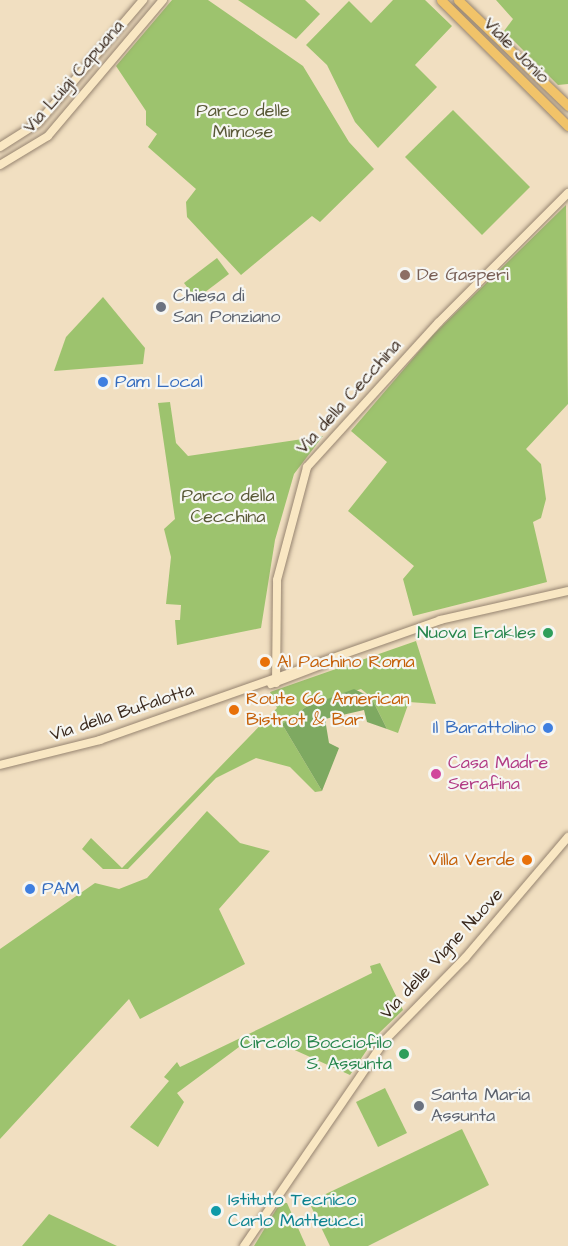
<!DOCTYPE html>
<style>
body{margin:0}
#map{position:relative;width:568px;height:1246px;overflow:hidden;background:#f1dfc1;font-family:"Architects Daughter",sans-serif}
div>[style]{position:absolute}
.green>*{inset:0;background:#9dc36e}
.forest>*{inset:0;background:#7ea961}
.roads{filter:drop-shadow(0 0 2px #968470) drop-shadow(0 0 2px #968470)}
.secondary>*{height:8px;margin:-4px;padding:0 4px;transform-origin:4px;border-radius:4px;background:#f9e7c3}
.primary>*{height:9px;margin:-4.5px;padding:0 4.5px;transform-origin:4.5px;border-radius:4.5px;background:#f1c369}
.dots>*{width:16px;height:16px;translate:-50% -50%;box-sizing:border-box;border:3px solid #f6f6f2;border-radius:50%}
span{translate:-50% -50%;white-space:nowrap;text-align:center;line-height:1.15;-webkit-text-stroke:4.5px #f6f6f2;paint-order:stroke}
.street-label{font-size:18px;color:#3b2a1e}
.park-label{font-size:18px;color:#585836}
.education-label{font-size:18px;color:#785e54}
.left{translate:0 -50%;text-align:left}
.worship-label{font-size:18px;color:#5b616d}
.shop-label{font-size:18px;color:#366cbe}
.right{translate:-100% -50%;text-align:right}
.leisure-label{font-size:18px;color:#27864d}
.food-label{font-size:18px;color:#c56008}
.hotel-label{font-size:18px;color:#b23c85}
.culture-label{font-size:18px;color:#0d838f}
</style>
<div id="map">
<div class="green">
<div style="clip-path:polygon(172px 0,208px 0,303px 66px,349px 142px,374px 169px,320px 222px,312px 216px,241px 275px,187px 217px,186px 202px,196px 189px,148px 147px,157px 134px,146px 125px,146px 111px,116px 66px)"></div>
<div style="clip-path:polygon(238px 0,305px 0,320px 14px,296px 39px)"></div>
<div style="clip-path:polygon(393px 0,425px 0,452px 26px,415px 65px,437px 87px,378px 148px,355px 122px,327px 65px,306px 45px,349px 1px,371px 23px)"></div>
<div style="clip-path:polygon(496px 0,568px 0,568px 84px,558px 85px,504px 31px,513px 19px)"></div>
<div style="clip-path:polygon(453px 110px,530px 187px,482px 235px,405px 157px)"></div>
<div style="clip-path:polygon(566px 205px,568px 404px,526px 449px,541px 464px,546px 499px,541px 518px,533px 522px,547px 582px,413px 616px,403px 579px,414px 566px,348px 511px,387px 462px,351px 431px,433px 335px)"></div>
<div style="clip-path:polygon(217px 258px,229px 274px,196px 299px,184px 283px)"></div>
<div style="clip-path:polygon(103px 297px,145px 348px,143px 364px,54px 371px,66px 337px)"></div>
<div style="clip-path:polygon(170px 402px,176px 443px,188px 456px,323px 436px,294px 474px,275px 540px,261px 628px,177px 645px,175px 620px,180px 620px,181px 605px,166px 604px,171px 557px,164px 529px,175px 519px,158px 403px)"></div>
<div style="clip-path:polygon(416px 641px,436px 704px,409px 702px,398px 733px,387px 729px,371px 697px,361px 689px,306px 707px,282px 724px,322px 791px,315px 792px,290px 767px,256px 758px,216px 778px,128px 869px,103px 869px,82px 849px,91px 838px,122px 868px,277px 708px,270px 692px)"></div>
<div style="clip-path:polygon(207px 811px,240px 843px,270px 851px,219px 909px,245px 964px,140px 1019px,129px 999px,0 1139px,0 949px,95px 883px,119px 889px,147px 878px)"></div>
<div style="clip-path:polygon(380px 963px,403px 1010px,377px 1035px,350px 1075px,268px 1038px,239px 1047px,177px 1093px,184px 1102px,158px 1147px,130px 1127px,169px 1081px,164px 1077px,177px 1062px,180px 1067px,261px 1028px,372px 973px,370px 966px)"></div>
<div style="clip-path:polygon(385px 1088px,407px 1133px,378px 1147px,356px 1102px)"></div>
<div style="clip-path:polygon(462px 1129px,489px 1185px,368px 1246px,330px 1246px,309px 1202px)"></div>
<div style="clip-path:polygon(280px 1203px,287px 1203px,306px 1246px,254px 1246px)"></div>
<div style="clip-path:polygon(49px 1214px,117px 1246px,22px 1246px)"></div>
</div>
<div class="forest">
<div style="clip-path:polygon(354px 689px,371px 697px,387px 729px,367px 722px,364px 710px,325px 719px,329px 743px,339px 748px,322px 791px,282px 724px,306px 707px)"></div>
</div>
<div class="roads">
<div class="secondary">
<div style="left:0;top:147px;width:45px;rotate:-32.3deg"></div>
<div style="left:38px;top:123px;width:162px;rotate:-49.5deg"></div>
<div style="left:0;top:165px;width:56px;rotate:-31.1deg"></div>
<div style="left:48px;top:136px;width:178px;rotate:-49.8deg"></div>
<div style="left:276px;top:683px;width:103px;rotate:-89.4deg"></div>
<div style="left:277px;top:580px;width:117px;rotate:-75.1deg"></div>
<div style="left:307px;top:467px;width:195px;rotate:-47.7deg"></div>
<div style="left:438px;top:323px;width:184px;rotate:-45deg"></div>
<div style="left:271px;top:684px;width:59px;rotate:-20.9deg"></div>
<div style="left:0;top:765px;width:103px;rotate:-14deg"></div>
<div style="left:100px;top:740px;width:361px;rotate:-19.4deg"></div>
<div style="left:440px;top:620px;width:131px;rotate:-12.8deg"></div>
<div style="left:244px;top:1246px;width:250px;rotate:-55.6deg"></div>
<div style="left:385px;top:1040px;width:115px;rotate:-45.7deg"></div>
<div style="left:465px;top:958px;width:159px;rotate:-49.6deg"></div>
</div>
<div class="primary">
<div style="left:441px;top:0;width:179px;rotate:44.8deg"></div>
<div style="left:458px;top:0;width:153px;rotate:43.9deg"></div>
</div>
</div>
<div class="dots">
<div style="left:405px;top:275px;background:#8d6e63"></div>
<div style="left:161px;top:307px;background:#6b7280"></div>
<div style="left:103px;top:382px;background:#3f7fe0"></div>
<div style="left:548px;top:633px;background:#2e9e5b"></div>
<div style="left:265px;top:662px;background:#e8710a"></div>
<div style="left:234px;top:710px;background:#e8710a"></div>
<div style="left:548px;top:728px;background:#3f7fe0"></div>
<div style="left:436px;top:774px;background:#d1479c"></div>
<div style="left:527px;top:860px;background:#e8710a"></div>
<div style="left:30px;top:889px;background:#3f7fe0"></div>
<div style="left:404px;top:1054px;background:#2e9e5b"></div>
<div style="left:419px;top:1106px;background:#6b7280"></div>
<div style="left:216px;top:1211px;background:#0f9aa8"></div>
</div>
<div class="street-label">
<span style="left:516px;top:51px;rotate:45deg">Viale Jonio</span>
<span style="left:74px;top:77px;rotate:-49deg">Via Luigi Capuana</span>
<span style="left:349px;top:397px;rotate:-48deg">Via della Cecchina</span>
<span style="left:122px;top:713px;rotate:-18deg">Via della Bufalotta</span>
<span style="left:442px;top:954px;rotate:-47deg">Via delle Vigne Nuove</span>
</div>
<div class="park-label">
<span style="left:243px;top:122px">Parco delle<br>Mimose</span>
<span style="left:228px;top:507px">Parco della<br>Cecchina</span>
</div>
<div class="education-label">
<span class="left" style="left:417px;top:275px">De Gasperi</span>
</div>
<div class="worship-label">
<span class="left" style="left:173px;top:307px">Chiesa di<br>San Ponziano</span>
<span class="left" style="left:431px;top:1106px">Santa Maria<br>Assunta</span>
</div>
<div class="shop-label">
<span class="left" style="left:115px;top:382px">Pam Local</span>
<span class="right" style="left:536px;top:728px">Il Barattolino</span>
<span class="left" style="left:42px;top:889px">PAM</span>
</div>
<div class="leisure-label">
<span class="right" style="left:536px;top:633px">Nuova Erakles</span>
<span class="right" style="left:392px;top:1054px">Circolo Bocciofilo<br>S. Assunta</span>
</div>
<div class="food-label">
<span class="left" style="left:277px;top:662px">Al Pachino Roma</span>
<span class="left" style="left:246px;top:710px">Route 66 American<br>Bistrot &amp; Bar</span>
<span class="right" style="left:515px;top:860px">Villa Verde</span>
</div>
<div class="hotel-label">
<span class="left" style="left:448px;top:774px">Casa Madre<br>Serafina</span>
</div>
<div class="culture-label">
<span class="left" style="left:228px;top:1211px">Istituto Tecnico<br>Carlo Matteucci</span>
</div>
</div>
